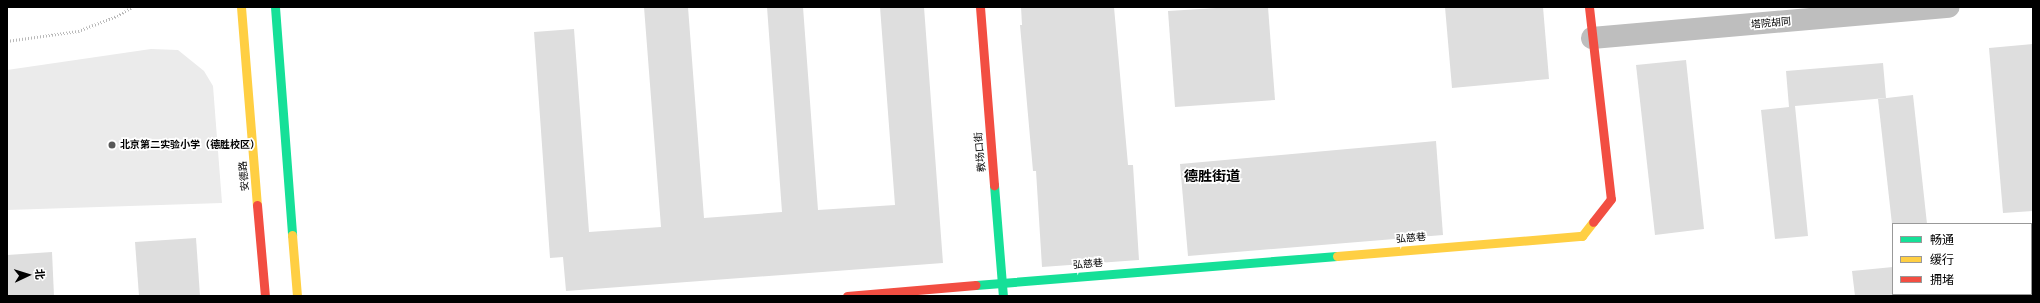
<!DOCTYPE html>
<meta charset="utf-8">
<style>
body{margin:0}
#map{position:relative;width:2040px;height:303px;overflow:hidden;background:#fff;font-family:"Open Sans","Noto Sans SC",sans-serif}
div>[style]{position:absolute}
.green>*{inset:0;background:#ebebeb}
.building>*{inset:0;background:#dedede}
.path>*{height:2.5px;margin-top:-1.25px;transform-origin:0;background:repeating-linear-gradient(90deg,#b9b9b9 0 1px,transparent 0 3px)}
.street>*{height:22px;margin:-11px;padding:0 11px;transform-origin:11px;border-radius:11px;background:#bebebe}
.fast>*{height:9px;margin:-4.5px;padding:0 4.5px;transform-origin:4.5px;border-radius:4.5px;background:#16e098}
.slow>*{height:9px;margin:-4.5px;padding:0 4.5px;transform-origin:4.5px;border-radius:4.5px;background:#ffcf43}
.jam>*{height:9px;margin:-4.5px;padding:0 4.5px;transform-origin:4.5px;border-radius:4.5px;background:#f24e42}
.dots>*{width:11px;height:11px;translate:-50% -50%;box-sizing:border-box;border:2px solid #fff;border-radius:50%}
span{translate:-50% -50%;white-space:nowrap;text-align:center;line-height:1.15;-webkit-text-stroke:3.5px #fff;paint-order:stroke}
.street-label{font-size:10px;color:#000}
.poi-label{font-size:10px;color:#000;font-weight:700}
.left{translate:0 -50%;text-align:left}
.district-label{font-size:14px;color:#000;font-weight:700}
.frame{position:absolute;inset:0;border:8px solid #000;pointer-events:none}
.legend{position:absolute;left:1892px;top:223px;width:140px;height:72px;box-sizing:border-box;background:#fff;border:1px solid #999;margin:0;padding:5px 7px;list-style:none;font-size:12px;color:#000}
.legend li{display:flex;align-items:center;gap:8px;height:20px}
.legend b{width:20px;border:1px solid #999}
.north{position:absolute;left:8px;top:255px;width:40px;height:40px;-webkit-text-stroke:3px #fff;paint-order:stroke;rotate:86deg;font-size:11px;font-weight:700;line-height:16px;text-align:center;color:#000}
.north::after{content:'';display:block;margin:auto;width:14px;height:18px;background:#000;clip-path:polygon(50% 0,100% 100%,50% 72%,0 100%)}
</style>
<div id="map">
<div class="green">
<div style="clip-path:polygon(151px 49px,178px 50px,204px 71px,213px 86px,222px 203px,7px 210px,7px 70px)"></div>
</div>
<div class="building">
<div style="clip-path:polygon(644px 7px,688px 7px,704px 218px,782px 212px,767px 7px,803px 7px,818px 210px,895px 205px,880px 7px,924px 7px,943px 263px,566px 291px,563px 257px,550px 258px,534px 32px,574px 29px,589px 232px,661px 227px)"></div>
<div style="clip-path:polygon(1021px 7px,1114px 7px,1128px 165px,1133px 165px,1139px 260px,1042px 267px,1036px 171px,1033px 171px,1020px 25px,1022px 25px)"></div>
<div style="clip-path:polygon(1232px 7px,1268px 7px,1275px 100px,1175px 107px,1168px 11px)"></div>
<div style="clip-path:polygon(1445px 7px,1543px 7px,1549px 79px,1452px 88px)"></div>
<div style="clip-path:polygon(2033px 44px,2033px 211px,2003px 213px,1989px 48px)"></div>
<div style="clip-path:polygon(1686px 60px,1704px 229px,1655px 235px,1636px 65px)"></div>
<div style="clip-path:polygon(1883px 63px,1886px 98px,1795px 106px,1808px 236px,1775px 239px,1761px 110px,1789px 107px,1786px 71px)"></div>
<div style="clip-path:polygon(1913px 95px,1927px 224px,1892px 224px,1878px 99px)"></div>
<div style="clip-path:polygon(1436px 141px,1443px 235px,1188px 256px,1180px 164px)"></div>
<div style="clip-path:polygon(196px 238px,200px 296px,139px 296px,135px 242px)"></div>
<div style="clip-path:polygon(52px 252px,54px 296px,7px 296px,7px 255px)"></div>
<div style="clip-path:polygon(1893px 267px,1893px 296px,1855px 296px,1852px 271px)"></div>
</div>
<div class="path">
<div style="left:7px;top:41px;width:72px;rotate:-8deg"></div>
<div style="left:78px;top:31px;width:42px;rotate:-21deg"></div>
<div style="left:117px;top:16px;width:17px;rotate:-31deg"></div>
</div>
<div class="street">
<div style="left:1592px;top:38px;width:358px;rotate:-5deg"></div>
</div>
<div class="fast">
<div style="left:275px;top:7px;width:229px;rotate:85.7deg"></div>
<div style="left:994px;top:185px;width:111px;rotate:85.4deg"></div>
<div style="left:976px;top:285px;width:362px;rotate:-4.6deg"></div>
</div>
<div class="slow">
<div style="left:241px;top:7px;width:199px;rotate:85.4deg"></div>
<div style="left:292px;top:235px;width:61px;rotate:85.3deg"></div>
<div style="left:1337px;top:256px;width:246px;rotate:-4.7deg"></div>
<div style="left:1582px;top:236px;width:18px;rotate:-52deg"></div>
</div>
<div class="jam">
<div style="left:980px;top:7px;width:179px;rotate:85.5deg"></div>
<div style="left:1589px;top:7px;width:193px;rotate:83.5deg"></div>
<div style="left:1611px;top:199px;width:29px;rotate:128deg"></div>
<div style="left:257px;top:205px;width:91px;rotate:85deg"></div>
<div style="left:847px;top:296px;width:129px;rotate:-4.9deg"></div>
</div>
<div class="dots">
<div style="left:112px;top:145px;background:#595959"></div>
</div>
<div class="street-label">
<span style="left:1771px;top:23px;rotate:-5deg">塔院胡同</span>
<span style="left:980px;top:152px;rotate:-95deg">教场口街</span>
<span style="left:244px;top:176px;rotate:-95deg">安德路</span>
<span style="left:1411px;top:238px;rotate:-5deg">弘慈巷</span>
<span style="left:1088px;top:264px;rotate:-5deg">弘慈巷</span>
</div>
<div class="poi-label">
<span class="left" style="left:120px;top:145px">北京第二实验小学（德胜校区）</span>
</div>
<div class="district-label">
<span style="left:1212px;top:176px">德胜街道</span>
</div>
<div class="frame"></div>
<ul class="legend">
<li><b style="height:5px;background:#16e098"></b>畅通</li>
<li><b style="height:5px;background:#ffcf43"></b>缓行</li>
<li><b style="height:5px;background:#f24e42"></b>拥堵</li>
</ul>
<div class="north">北</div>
</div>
